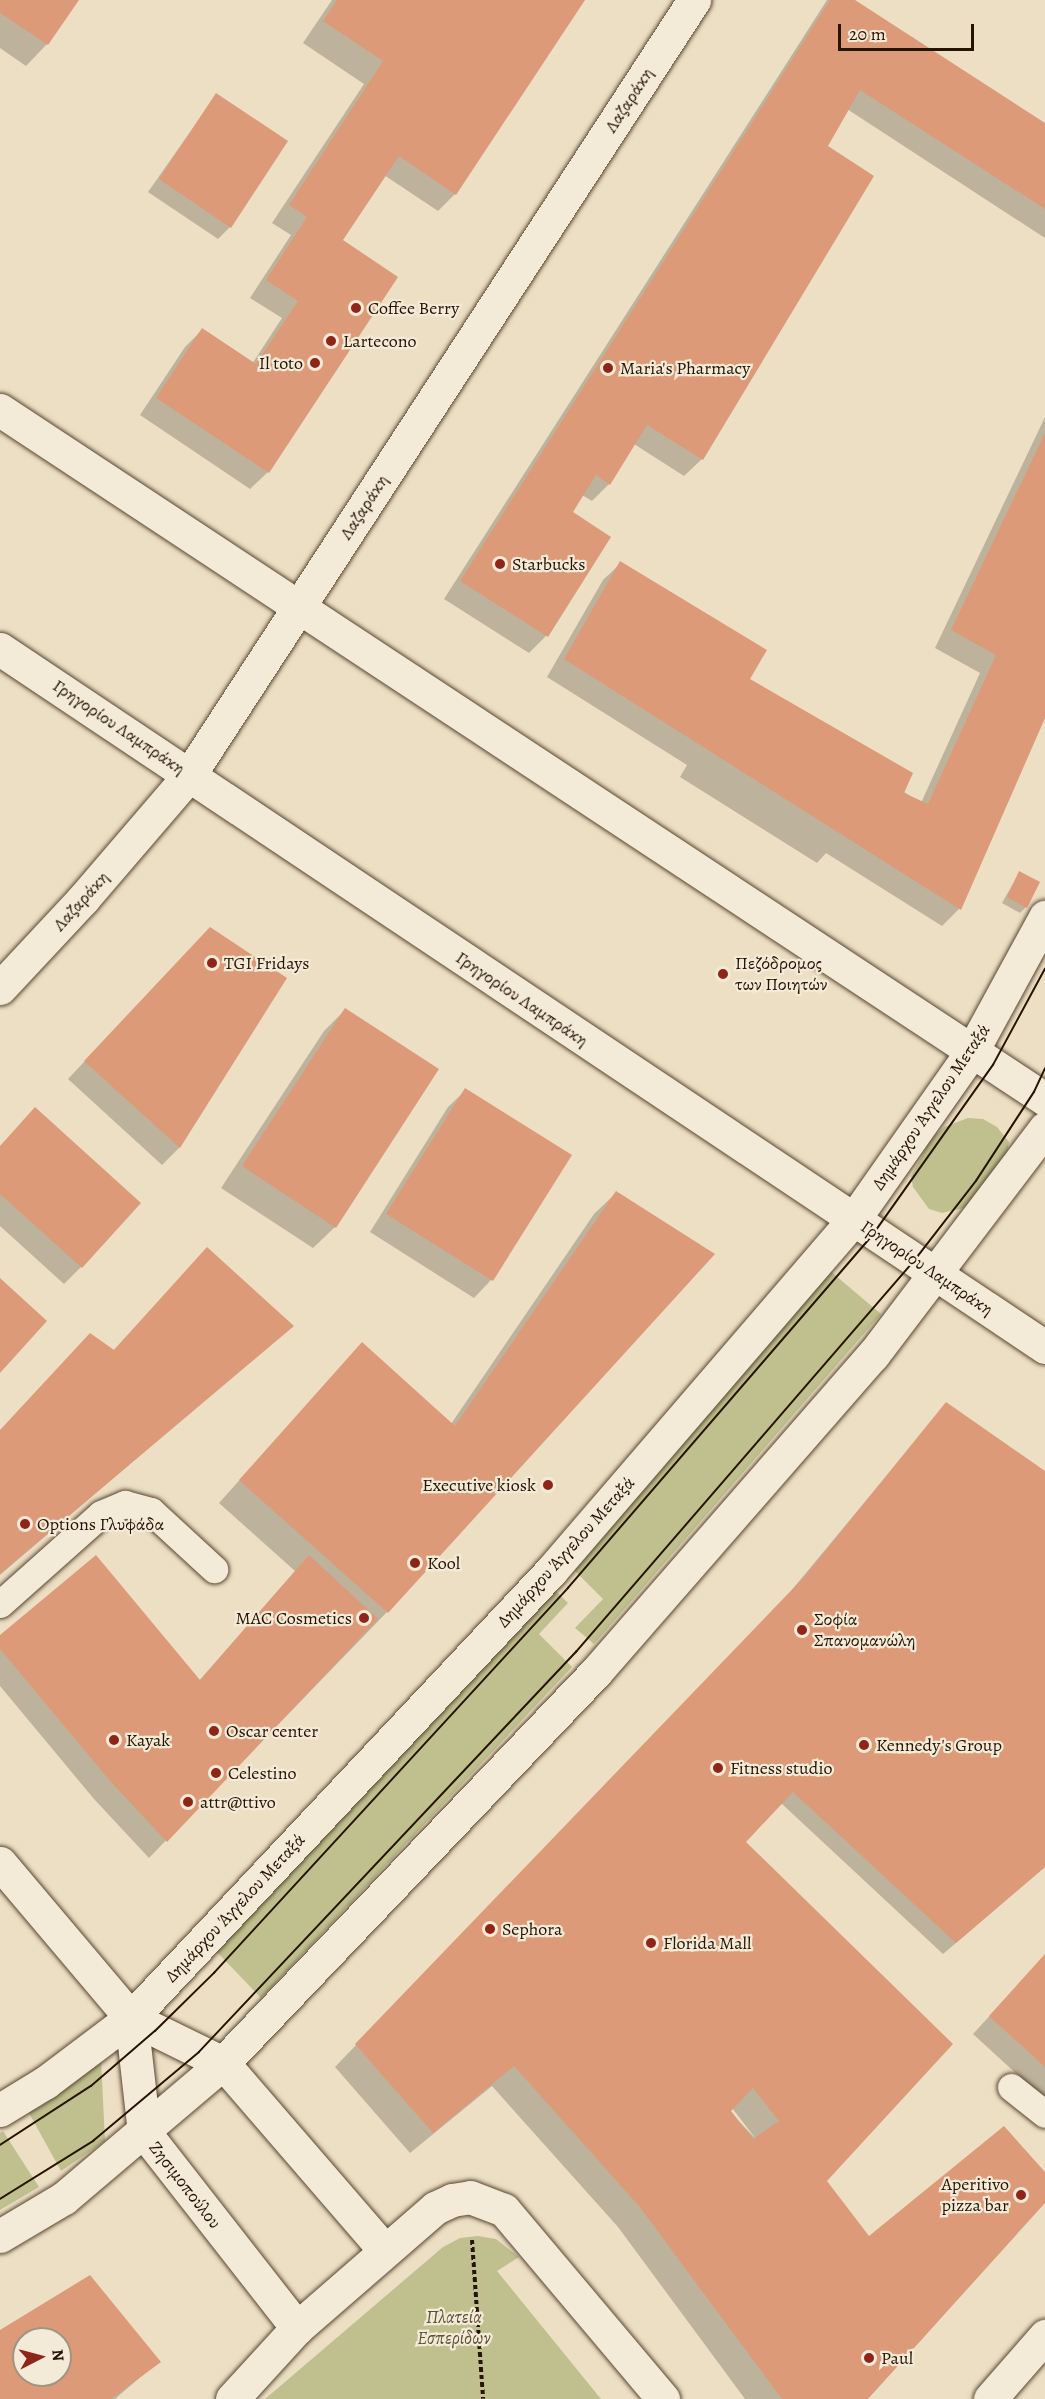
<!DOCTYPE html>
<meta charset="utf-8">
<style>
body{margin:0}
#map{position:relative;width:1045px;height:2399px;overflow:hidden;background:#eddfc3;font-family:Alegreya,serif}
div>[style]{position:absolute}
.green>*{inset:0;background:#c0c08e}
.shadow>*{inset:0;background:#0003}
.building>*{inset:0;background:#dd9a79}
.path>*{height:4px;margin-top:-2px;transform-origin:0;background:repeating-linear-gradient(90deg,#261300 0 4.5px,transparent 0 7.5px)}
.roads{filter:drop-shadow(0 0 2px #584631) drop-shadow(0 0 2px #584631)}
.service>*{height:27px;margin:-13.5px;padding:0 13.5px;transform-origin:13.5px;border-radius:13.5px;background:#f3ead8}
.minor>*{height:33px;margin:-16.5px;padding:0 16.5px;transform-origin:16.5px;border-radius:16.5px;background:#f3ead8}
.tertiary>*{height:33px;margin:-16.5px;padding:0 16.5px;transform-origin:16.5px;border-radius:16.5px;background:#f3ead8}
.secondary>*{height:33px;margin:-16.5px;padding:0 16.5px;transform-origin:16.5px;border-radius:16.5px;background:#f3ead8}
.tram>*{height:1.5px;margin:-0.75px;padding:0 0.75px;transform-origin:0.75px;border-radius:0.75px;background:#261300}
.dots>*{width:16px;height:16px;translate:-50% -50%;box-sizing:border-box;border:3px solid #f3ead8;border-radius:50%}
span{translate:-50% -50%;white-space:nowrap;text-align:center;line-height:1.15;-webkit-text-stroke:4.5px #f3ead8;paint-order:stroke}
.street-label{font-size:18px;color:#261300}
.poi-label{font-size:18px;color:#261300}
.left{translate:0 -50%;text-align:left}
.right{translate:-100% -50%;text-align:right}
.park-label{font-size:18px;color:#5c5032;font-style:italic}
.north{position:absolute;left:12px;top:2327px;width:60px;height:60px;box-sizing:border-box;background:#f3ead8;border:2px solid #a19482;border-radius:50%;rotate:84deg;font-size:16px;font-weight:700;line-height:24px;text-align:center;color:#261300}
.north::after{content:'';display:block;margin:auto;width:21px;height:27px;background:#8f2418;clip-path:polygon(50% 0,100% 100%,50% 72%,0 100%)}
.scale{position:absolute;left:838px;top:24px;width:136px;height:27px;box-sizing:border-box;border:3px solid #261300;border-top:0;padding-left:8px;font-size:18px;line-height:21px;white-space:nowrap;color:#261300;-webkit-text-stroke:4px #f3ead8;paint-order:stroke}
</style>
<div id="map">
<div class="green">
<div style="clip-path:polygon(968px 1118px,983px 1119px,997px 1127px,1009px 1142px,1006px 1157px,964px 1208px,942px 1213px,929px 1209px,913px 1187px,911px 1176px,931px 1139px,944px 1127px)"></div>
<div style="clip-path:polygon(829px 1270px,881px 1314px,594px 1644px,575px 1628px,603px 1599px,574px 1570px)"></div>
<div style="clip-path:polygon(555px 1590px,568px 1603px,539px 1634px,572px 1667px,261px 1998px,215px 1950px)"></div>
<div style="clip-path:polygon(101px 2059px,105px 2141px,61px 2171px,29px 2113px)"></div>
<div style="clip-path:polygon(3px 2131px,39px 2187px,0 2210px,0 2133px)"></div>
<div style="clip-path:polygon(478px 2236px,496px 2239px,519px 2257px,497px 2271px,601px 2399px,265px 2399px,443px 2247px,460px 2238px)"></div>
</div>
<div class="shadow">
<div style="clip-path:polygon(0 0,77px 0,47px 44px,26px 66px,0 48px)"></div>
<div style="clip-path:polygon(332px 0,583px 0,455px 194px,438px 211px,384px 175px,341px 241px,268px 472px,250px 489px,140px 415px,185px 347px,202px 330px,252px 364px,282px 318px,250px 298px,291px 235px,272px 223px,364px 84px,303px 43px)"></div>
<div style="clip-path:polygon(827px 0,852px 0,1045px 125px,1045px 238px,847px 109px,826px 147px,702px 459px,684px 476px,634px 444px,609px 484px,592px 501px,582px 495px,571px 513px,609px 537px,546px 636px,529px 653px,444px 599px)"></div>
<div style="clip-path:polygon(216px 95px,230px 227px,218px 239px,148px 192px)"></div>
<div style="clip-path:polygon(1045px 417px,1045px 714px,959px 909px,942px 926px,826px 853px,817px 863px,680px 777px,687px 765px,547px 677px,603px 580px,621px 563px,743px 686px,921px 803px,980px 673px,935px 648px)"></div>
<div style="clip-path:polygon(1019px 873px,1026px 907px,1020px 913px,1002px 903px)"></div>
<div style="clip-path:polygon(193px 946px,285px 978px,179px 1148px,162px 1165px,68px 1079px)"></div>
<div style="clip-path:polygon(345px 1010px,335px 1227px,313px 1248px,221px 1188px,324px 1031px)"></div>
<div style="clip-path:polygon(466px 1090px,569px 1156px,491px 1280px,474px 1298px,370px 1232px,448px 1107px)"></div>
<div style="clip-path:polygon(0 1146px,81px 1267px,64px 1284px,0 1226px)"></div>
<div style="clip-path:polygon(616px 1193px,713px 1254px,387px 1612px,149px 1858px,94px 1799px,0 1686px,0 1637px,199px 1681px,295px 1571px,219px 1503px,362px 1344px,451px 1424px,594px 1214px)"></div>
<div style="clip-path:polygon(207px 1249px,291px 1326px,0 1575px,0 1431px,112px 1352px)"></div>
<div style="clip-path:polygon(evenodd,946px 1404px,1045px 1472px,1045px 1867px,943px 1954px,781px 1803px,744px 1843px,825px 2181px,869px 2238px,1045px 2174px,1045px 2201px,866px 2399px,745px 2399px,618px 2227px,492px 2086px,410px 2153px,335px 2067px,786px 1597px,946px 1404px,732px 2108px,756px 2139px,729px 2111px,732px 2108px)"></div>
<div style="clip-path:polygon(1045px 1955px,1045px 2100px,973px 2034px)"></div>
<div style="clip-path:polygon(evenodd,90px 2277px,159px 2361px,115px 2399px,0 2399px,0 2333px,90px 2277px,24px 2339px,60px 2339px,60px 2375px,24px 2375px,24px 2339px)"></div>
</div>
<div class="building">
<div style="clip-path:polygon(0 0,79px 0,48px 45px,0 13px)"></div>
<div style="clip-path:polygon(337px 0,585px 0,456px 195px,399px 156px,343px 240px,398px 277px,269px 473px,156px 398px,202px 328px,256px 364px,298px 301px,266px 280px,307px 217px,289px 205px,383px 61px,323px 21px)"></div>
<div style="clip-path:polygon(830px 0,855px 0,1045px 123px,1045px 209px,860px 90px,828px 146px,874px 176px,703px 460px,647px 425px,610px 485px,596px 475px,573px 512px,611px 537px,548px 637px,460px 581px)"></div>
<div style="clip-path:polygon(216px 93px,288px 141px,231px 228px,159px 179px)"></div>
<div style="clip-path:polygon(1045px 433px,1045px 718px,961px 910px,564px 659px,620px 561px,767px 650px,750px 679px,913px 773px,904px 793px,928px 804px,996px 655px,951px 630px)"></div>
<div style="clip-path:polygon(1019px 871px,1040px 882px,1027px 908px,1007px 897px)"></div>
<div style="clip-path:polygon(210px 927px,287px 978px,180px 1148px,84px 1061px)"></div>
<div style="clip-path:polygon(345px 1008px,439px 1069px,336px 1228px,242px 1166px)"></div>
<div style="clip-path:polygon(465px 1088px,572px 1155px,493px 1281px,386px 1214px)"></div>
<div style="clip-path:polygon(35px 1107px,141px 1203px,82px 1268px,0 1194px,0 1146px)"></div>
<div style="clip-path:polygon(616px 1191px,715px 1254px,388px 1613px,239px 1480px,362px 1342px,455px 1426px)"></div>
<div style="clip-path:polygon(207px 1247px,294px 1326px,0 1574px,0 1430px,90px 1333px,114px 1350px)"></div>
<div style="clip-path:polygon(0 1278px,47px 1321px,0 1373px)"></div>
<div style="clip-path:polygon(evenodd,946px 1402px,1045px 1471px,1045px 1867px,956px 1943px,793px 1792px,746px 1842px,953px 2044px,827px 2181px,869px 2236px,1004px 2126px,1045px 2172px,1045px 2203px,868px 2399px,782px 2399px,639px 2206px,514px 2066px,433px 2133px,355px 2044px,806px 1575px,946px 1402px,753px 2088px,779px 2121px,753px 2139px,731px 2111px,753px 2088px)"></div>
<div style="clip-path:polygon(96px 1555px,200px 1680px,309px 1555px,378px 1619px,167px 1842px,111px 1782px,0 1649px,0 1635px)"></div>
<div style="clip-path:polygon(1045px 1954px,1045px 2067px,989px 2016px)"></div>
<div style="clip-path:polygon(evenodd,90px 2275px,161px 2362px,111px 2399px,0 2399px,0 2330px,90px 2275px,24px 2339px,60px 2339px,60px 2375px,24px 2375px,24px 2339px)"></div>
</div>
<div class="path">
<div style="left:472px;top:2240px;width:159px;rotate:86deg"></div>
</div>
<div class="roads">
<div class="service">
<div style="left:0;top:1604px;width:135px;rotate:-41.7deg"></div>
<div style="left:101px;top:1514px;width:26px;rotate:-23deg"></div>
<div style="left:125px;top:1504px;width:27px;rotate:15deg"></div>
<div style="left:151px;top:1511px;width:86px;rotate:42.6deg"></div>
<div style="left:1011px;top:2087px;width:43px;rotate:38.5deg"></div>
</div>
<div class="minor">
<div style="left:0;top:988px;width:122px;rotate:-47deg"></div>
<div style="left:83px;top:899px;width:165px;rotate:-49.4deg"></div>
<div style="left:190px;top:774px;width:924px;rotate:-56.93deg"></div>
<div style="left:0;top:1863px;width:203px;rotate:49.8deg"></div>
<div style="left:131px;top:2018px;width:102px;rotate:26.1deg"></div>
<div style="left:223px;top:2063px;width:248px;rotate:49.2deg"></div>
<div style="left:131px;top:2018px;width:115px;rotate:83.5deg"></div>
<div style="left:144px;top:2132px;width:249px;rotate:52deg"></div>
</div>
<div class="tertiary">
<div style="left:0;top:2110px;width:54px;rotate:-31.3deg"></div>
<div style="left:46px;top:2082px;width:106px;rotate:-37deg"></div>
<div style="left:131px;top:2018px;width:613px;rotate:-46.78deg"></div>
<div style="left:551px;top:1571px;width:464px;rotate:-49.3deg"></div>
<div style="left:854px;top:1219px;width:205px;rotate:-54.9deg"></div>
<div style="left:972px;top:1051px;width:153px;rotate:-61.4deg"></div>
<div style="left:0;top:2236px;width:74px;rotate:-30.7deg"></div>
<div style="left:64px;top:2198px;width:209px;rotate:-40.3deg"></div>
<div style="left:223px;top:2063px;width:540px;rotate:-46.35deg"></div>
<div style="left:596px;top:1672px;width:421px;rotate:-48.9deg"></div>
<div style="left:873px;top:1355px;width:285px;rotate:-52.8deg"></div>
<div style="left:232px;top:2399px;width:96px;rotate:-47.5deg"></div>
<div style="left:297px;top:2328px;width:183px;rotate:-41deg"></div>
<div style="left:435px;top:2208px;width:19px;rotate:-25deg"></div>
<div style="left:452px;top:2200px;width:18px;rotate:-9deg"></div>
<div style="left:470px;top:2197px;width:36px;rotate:21deg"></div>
<div style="left:504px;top:2210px;width:247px;rotate:49.9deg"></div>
<div style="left:990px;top:2399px;width:84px;rotate:-48.9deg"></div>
</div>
<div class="secondary">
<div style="left:0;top:410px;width:1252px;rotate:33.4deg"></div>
<div style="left:0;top:649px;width:1257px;rotate:33.74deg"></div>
</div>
</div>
<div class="tram">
<div style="left:0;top:2145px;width:108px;rotate:-33deg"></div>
<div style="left:91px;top:2086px;width:84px;rotate:-40.7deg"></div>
<div style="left:155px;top:2031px;width:83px;rotate:-44.5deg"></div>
<div style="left:214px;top:1973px;width:523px;rotate:-47.4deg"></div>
<div style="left:568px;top:1588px;width:469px;rotate:-49.2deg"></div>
<div style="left:874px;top:1233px;width:206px;rotate:-54.7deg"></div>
<div style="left:993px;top:1065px;width:109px;rotate:-61.6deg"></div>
<div style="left:0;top:2199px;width:110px;rotate:-31.9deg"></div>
<div style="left:93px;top:2141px;width:138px;rotate:-40deg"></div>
<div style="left:199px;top:2052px;width:550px;rotate:-46.7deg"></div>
<div style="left:576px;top:1652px;width:517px;rotate:-49.16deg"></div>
<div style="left:914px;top:1261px;width:101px;rotate:-52.2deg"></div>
<div style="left:976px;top:1181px;width:106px;rotate:-56.9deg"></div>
<div style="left:1034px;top:1092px;width:26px;rotate:-65deg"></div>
</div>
<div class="dots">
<div style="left:356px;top:308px;background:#8f2418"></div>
<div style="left:331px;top:341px;background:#8f2418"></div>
<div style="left:315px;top:363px;background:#8f2418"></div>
<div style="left:608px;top:368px;background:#8f2418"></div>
<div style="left:500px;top:564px;background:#8f2418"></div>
<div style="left:212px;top:963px;background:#8f2418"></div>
<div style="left:723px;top:974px;background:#8f2418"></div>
<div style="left:548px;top:1485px;background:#8f2418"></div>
<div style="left:25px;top:1524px;background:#8f2418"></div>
<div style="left:415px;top:1563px;background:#8f2418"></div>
<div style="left:364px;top:1618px;background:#8f2418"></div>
<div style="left:802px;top:1630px;background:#8f2418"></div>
<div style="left:214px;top:1731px;background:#8f2418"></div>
<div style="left:114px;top:1740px;background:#8f2418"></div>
<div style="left:864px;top:1745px;background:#8f2418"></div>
<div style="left:718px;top:1768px;background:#8f2418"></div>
<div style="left:216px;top:1773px;background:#8f2418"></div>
<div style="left:188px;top:1802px;background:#8f2418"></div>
<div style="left:490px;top:1929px;background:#8f2418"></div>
<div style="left:651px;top:1943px;background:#8f2418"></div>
<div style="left:1021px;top:2195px;background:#8f2418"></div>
<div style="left:869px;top:2358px;background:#8f2418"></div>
</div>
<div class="street-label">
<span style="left:629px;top:100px;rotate:-57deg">Λαζαράκη</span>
<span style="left:364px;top:507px;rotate:-57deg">Λαζαράκη</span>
<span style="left:119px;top:727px;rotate:34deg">Γρηγορίου Λαμπράκη</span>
<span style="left:81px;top:901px;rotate:-48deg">Λαζαράκη</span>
<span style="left:522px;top:999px;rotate:34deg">Γρηγορίου Λαμπράκη</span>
<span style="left:931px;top:1107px;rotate:-56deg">Δημάρχου Άγγελου Μεταξά</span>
<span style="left:927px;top:1268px;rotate:34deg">Γρηγορίου Λαμπράκη</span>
<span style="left:566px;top:1552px;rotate:-48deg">Δημάρχου Άγγελου Μεταξά</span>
<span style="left:235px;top:1908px;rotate:-47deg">Δημάρχου Άγγελου Μεταξά</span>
<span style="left:185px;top:2185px;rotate:52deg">Ζησιμοπούλου</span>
</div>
<div class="poi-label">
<span class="left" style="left:368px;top:308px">Coffee Berry</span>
<span class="left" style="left:343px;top:341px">Lartecono</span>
<span class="right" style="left:303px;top:363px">Il toto</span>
<span class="left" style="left:620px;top:368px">Maria's Pharmacy</span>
<span class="left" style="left:512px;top:564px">Starbucks</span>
<span class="left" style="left:224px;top:963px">TGI Fridays</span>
<span class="left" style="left:735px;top:974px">Πεζόδρομος<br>των Ποιητών</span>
<span class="right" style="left:536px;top:1485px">Executive kiosk</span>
<span class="left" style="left:37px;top:1524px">Options Γλυφάδα</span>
<span class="left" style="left:427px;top:1563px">Kool</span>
<span class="right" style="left:352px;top:1618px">MAC Cosmetics</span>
<span class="left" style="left:814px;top:1630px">Σοφία<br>Σπανομανώλη</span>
<span class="left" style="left:226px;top:1731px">Oscar center</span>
<span class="left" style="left:126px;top:1740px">Kayak</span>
<span class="left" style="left:876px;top:1745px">Kennedy's Group</span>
<span class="left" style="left:730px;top:1768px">Fitness studio</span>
<span class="left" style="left:228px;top:1773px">Celestino</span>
<span class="left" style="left:200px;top:1802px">attr@ttivo</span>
<span class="left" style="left:502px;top:1929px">Sephora</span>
<span class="left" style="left:663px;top:1943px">Florida Mall</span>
<span class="right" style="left:1009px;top:2195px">Aperitivo<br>pizza bar</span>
<span class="left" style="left:881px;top:2358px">Paul</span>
</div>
<div class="park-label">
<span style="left:454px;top:2328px">Πλατεία<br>Εσπερίδων</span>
</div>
<div class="north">N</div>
<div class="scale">20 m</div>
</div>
